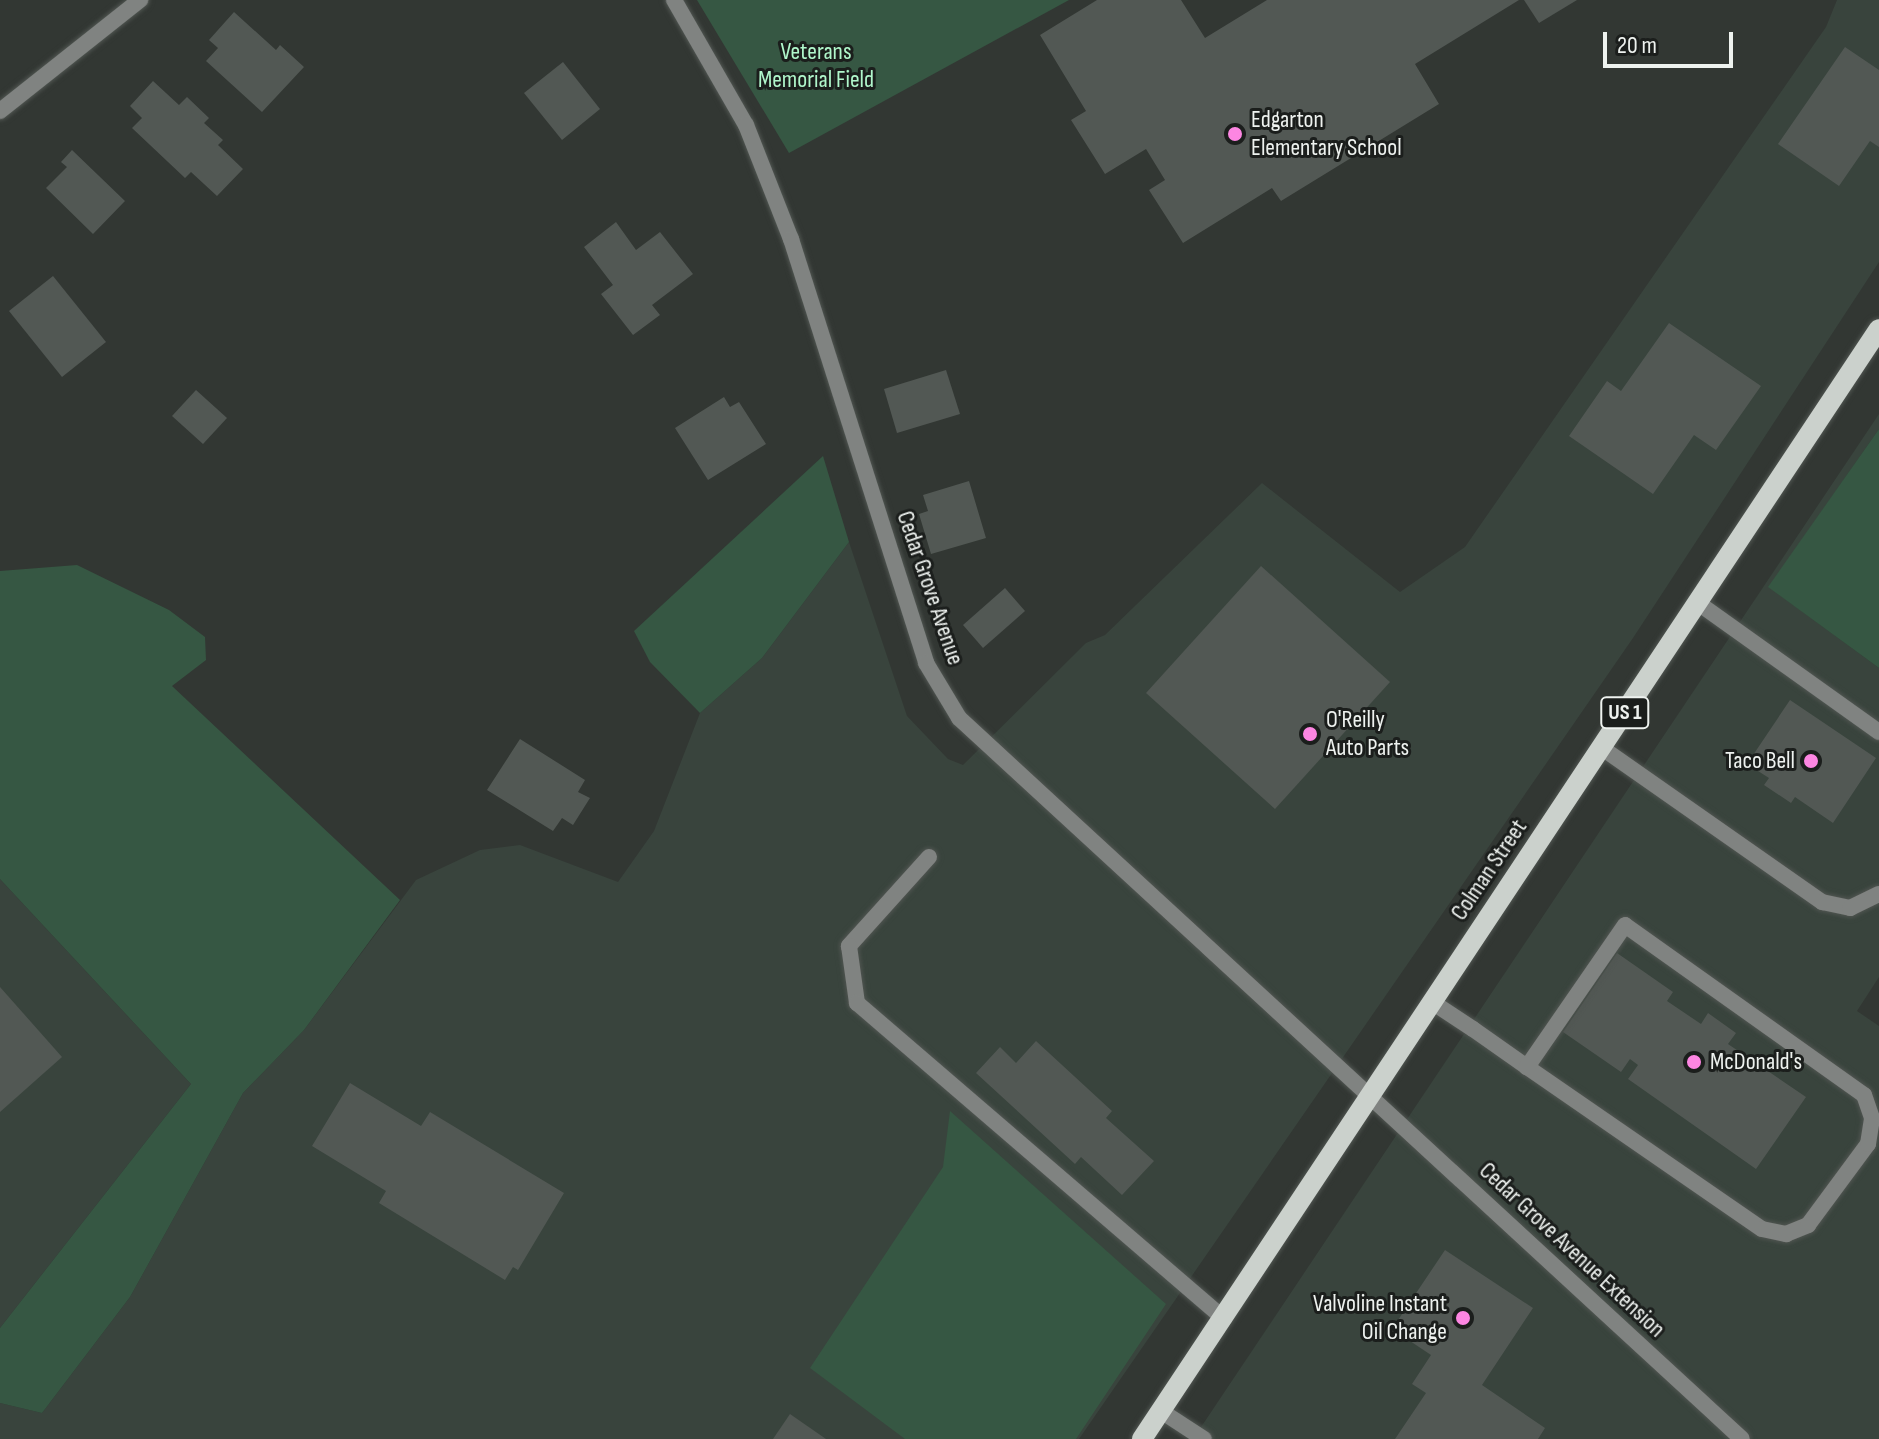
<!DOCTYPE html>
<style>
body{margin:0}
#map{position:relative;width:1879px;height:1439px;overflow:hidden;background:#323733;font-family:"Sofia Sans Condensed",sans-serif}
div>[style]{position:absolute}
.built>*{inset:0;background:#39443d}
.green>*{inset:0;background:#365743}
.building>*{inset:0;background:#525854}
.roads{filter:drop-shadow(0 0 2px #505551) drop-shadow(0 0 2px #505551)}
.lane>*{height:16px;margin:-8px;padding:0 8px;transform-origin:8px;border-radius:8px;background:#808381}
.street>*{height:16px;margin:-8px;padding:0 8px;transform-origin:8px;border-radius:8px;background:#808381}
.primary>*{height:20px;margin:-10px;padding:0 10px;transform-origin:10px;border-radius:10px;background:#cbd1cc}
.dots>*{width:22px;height:22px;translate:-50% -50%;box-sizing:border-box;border:4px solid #1b1e1c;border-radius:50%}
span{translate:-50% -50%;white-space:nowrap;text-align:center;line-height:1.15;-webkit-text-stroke:6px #1b1e1c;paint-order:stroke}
.shield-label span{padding:2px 6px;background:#1b1e1c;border:2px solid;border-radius:6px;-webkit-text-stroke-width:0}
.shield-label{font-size:22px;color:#eef2ef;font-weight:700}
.park-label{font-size:24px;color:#b0f7cb}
.poi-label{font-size:24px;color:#eef2ef}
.left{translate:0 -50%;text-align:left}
.right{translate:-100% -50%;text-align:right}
.street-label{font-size:24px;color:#eef2ef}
.scale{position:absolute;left:1603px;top:32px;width:130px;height:36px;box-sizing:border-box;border:4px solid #eef2ef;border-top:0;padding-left:10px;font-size:24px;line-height:28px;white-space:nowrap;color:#eef2ef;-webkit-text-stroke:6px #1b1e1c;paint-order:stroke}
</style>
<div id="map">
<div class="built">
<div style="clip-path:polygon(1837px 0,1879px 0,1879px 262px,1633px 638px,1079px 1439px,0 1439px,0 1403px,42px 1413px,130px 1297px,243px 1093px,304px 1030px,416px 880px,480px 850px,520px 845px,618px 882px,654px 831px,700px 713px,762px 658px,849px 542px,907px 716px,948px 759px,963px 765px,1086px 643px,1105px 635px,1262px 483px,1400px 592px,1465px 547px,1826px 27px)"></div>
<div style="clip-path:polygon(1879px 414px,1879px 429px,1769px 587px,1879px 668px,1879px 977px,1857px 1011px,1879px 1026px,1879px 1439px,1193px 1439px)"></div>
<div style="clip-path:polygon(0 879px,191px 1084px,0 1328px)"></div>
</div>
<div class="green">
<div style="clip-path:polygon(697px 0,1069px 0,789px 153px)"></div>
<div style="clip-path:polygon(1879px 429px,1879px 668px,1768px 587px)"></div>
<div style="clip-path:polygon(823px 456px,849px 542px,762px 658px,700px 713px,650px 662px,634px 631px)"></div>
<div style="clip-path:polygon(77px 565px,169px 610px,205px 637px,206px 660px,172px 686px,400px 900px,304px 1030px,243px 1093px,130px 1297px,42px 1413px,0 1403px,0 1328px,191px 1084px,0 879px,0 571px)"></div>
<div style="clip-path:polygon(950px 1111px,1166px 1304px,1076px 1439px,905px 1439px,810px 1368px,943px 1167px)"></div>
</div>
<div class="building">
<div style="clip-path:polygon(1097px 0,1181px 0,1205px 38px,1267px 0,1519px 0,1415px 64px,1439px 104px,1281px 201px,1272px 188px,1183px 243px,1149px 190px,1165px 180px,1146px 149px,1105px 174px,1071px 120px,1086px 111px,1040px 35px)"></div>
<div style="clip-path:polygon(1524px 0,1577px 0,1539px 23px)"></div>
<div style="clip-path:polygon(234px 12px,276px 50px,280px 45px,304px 67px,262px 112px,206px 61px,218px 48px,209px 40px)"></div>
<div style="clip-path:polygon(1845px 47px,1879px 70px,1879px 147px,1870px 141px,1839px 186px,1778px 144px)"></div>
<div style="clip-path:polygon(563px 62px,600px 109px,562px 140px,524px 93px)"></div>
<div style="clip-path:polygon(153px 81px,179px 105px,187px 97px,209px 118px,204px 123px,223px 140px,218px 145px,243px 169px,217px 196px,191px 172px,185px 178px,132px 128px,142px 118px,130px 106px)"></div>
<div style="clip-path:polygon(72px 150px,125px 201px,93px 234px,46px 188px,67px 167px,61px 162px)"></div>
<div style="clip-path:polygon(616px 222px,636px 250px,660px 232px,693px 274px,652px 305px,660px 315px,633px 335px,601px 294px,613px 285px,584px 247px)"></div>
<div style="clip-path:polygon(53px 276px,106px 342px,62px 377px,9px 311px)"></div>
<div style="clip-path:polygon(1669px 323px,1761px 386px,1716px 450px,1694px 435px,1653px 494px,1569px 436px,1607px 381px,1621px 391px)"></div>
<div style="clip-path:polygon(946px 370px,960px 414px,897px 433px,884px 389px)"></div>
<div style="clip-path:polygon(196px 390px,227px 418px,203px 444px,172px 416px)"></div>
<div style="clip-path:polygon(724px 397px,730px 407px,739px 402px,766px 444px,708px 480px,675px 428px)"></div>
<div style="clip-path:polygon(969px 481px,986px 538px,931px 554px,919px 514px,928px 511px,923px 495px)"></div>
<div style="clip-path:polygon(1261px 566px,1390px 682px,1275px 809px,1146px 693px)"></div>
<div style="clip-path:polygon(1005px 588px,1025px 611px,983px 648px,963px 625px)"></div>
<div style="clip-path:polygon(1790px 700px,1876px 758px,1833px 823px,1795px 797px,1791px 803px,1764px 785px,1769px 778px,1747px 764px)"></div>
<div style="clip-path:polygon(520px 739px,585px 780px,578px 792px,590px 798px,573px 825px,562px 818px,553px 831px,487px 790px)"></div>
<div style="clip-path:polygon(1617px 953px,1673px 992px,1667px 1001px,1701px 1024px,1708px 1013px,1736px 1033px,1728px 1044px,1806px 1097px,1756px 1169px,1628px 1079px,1638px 1065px,1630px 1059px,1621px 1072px,1563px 1032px)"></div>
<div style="clip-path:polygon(0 987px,62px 1057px,0 1112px)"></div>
<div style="clip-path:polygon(1036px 1041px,1112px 1111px,1106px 1118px,1154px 1161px,1122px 1195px,1081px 1157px,1075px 1164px,976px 1073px,1000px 1047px,1016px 1063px)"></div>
<div style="clip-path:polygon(350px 1083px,421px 1126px,430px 1112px,564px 1193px,518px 1270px,513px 1267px,505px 1280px,379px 1203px,386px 1191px,312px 1146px)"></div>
<div style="clip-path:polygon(1445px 1250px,1533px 1308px,1482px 1385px,1545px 1428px,1538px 1439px,1395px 1439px,1426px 1393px,1412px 1384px,1431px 1355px,1392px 1329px)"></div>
<div style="clip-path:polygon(790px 1414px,826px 1439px,773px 1439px)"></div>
</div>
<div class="roads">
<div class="lane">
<div style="left:1698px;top:603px;width:222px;rotate:35.5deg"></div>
<div style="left:1602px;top:748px;width:269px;rotate:35deg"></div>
<div style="left:1822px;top:902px;width:29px;rotate:12deg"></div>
<div style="left:1850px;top:908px;width:32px;rotate:-26deg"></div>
<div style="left:929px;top:857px;width:120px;rotate:132deg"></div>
<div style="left:849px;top:946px;width:58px;rotate:82deg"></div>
<div style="left:857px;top:1003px;width:484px;rotate:40.7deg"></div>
<div style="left:1432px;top:1002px;width:49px;rotate:33.4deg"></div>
<div style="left:1473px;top:1029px;width:66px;rotate:35.1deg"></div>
<div style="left:1527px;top:1067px;width:285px;rotate:34.6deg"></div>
<div style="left:1762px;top:1229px;width:25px;rotate:12deg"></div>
<div style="left:1786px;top:1234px;width:24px;rotate:-22deg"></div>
<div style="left:1808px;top:1225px;width:101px;rotate:-53.5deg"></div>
<div style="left:1868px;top:1144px;width:26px;rotate:-81deg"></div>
<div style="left:1872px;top:1118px;width:24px;rotate:-109deg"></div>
<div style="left:1864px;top:1095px;width:293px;rotate:-144.6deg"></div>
<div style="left:1625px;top:925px;width:173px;rotate:124.6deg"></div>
<div style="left:1161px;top:1411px;width:51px;rotate:33.1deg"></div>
</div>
<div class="street">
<div style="left:674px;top:0;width:144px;rotate:60.1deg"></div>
<div style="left:746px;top:125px;width:123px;rotate:68.5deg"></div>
<div style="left:791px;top:239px;width:445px;rotate:72.3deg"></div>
<div style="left:926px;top:663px;width:64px;rotate:59deg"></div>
<div style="left:959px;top:718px;width:1064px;rotate:42.64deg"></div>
<div style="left:0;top:111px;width:179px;rotate:-38.4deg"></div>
</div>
<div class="primary">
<div style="left:1142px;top:1439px;width:1332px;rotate:-56.42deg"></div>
</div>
</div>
<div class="dots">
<div style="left:1235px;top:134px;background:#fd86e2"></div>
<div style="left:1310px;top:734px;background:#fd86e2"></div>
<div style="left:1811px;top:761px;background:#fd86e2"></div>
<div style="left:1694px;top:1062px;background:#fd86e2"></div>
<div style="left:1463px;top:1318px;background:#fd86e2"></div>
</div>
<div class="shield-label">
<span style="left:1625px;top:713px">US 1</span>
</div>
<div class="park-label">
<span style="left:816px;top:66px">Veterans<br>Memorial Field</span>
</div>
<div class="poi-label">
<span class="left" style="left:1251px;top:134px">Edgarton<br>Elementary School</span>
<span class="left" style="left:1326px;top:734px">O'Reilly<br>Auto Parts</span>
<span class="right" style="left:1795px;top:761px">Taco Bell</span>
<span class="left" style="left:1710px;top:1062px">McDonald's</span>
<span class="right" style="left:1447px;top:1318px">Valvoline Instant<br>Oil Change</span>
</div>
<div class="street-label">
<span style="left:930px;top:588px;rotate:71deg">Cedar Grove Avenue</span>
<span style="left:1489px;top:870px;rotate:-56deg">Colman Street</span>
<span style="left:1572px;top:1250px;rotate:43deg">Cedar Grove Avenue Extension</span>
</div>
<div class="scale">20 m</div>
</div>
